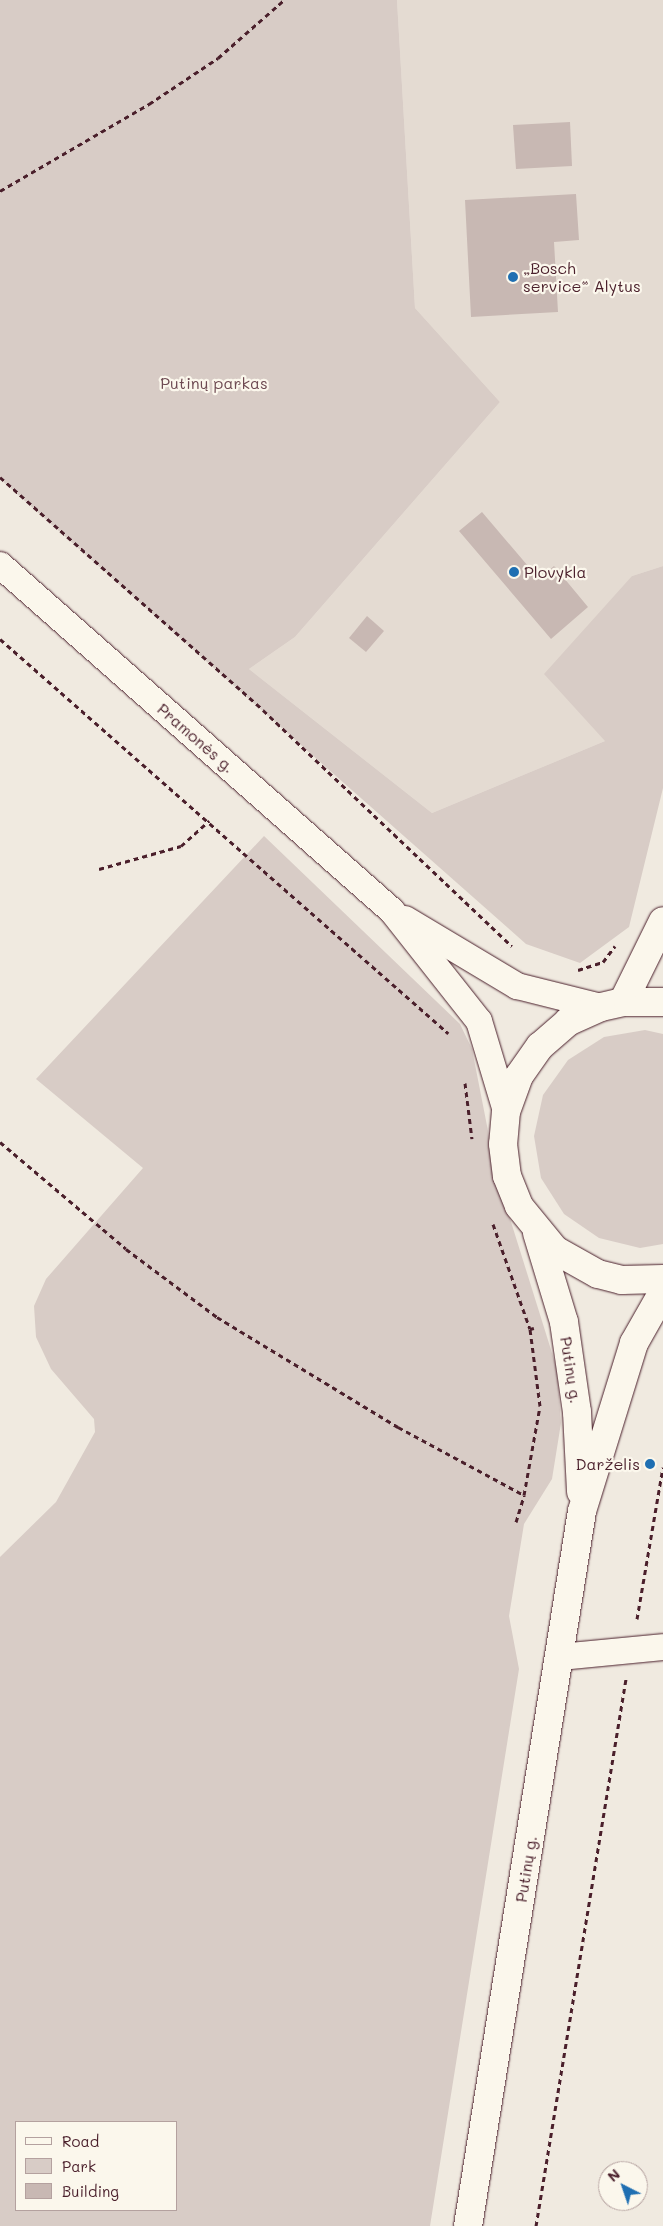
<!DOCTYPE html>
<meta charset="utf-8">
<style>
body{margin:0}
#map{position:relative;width:663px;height:2226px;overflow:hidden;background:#f0eae0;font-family:Mali,sans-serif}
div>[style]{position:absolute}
.built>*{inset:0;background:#e4dbd2}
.green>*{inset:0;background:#d8ccc6}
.building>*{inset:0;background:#c8b8b3}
.path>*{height:3px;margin-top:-1.5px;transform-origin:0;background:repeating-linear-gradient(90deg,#4a1f2b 0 5px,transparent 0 9px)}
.roads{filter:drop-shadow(0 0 1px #4a1f2b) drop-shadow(0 0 1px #4a1f2b)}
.minor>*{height:26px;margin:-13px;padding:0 13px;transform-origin:13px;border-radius:13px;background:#fbf7ec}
.secondary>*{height:28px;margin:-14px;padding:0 14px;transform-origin:14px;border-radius:14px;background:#fbf7ec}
.dots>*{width:14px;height:14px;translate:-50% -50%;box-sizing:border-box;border:2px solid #fbf7ec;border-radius:50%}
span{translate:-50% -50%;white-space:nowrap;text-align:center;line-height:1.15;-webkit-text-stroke:4.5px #fbf7ec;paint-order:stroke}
.poi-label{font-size:16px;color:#4a1f2b}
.left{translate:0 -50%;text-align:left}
.right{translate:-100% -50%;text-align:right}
.park-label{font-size:16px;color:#6e4a52}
.street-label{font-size:16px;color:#4a1f2b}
.legend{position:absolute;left:15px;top:2121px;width:162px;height:90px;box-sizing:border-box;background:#fbf7ec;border:1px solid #b4a19f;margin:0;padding:6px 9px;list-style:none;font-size:15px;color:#4a1f2b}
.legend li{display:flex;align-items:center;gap:10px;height:25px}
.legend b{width:25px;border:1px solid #b4a19f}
.north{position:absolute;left:598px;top:2161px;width:50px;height:50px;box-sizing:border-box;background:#fbf7ec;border:1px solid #b4a19f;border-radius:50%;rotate:319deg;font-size:14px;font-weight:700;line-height:20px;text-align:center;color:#4a1f2b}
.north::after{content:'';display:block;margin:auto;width:18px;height:22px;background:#1f6fb2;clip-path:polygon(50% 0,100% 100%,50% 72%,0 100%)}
</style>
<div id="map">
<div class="built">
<div style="clip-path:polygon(397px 0,663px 0,663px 566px,632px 576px,605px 741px,432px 813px,249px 669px,295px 637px,500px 402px,415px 308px)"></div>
</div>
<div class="green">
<div style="clip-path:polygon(0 0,397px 0,415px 308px,500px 402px,295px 637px,249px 669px,432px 813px,605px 741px,544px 674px,632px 576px,663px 566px,663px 788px,629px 927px,580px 963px,526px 944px,0 479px)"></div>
<div style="clip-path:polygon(evenodd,264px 836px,460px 1024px,472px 1049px,497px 1177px,557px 1369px,561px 1423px,552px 1479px,524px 1524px,509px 1616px,519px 1669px,430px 2226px,0 2226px,0 1557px,56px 1502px,95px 1432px,94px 1419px,51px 1369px,36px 1337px,34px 1306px,46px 1279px,143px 1168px,36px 1079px,264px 836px,16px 2122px,176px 2122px,176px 2210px,16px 2210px,16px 2122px)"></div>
<div style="clip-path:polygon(645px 1030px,663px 1034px,663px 1244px,640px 1248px,599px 1238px,564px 1214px,541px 1178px,534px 1136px,543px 1095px,568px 1060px,604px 1037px)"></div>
</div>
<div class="building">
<div style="clip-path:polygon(570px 122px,572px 166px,516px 169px,513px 125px)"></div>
<div style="clip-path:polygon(576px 194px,579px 240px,554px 242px,558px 312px,471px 317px,465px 200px)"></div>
<div style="clip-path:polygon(482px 512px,539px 579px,554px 566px,588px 607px,551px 639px,459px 531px)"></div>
<div style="clip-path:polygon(367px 616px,384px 631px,366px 652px,349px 638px)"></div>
</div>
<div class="path">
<div style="left:0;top:191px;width:173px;rotate:-30.3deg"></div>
<div style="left:149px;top:104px;width:83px;rotate:-33.7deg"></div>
<div style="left:218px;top:58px;width:88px;rotate:-41.3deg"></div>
<div style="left:0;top:477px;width:351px;rotate:41.5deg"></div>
<div style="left:263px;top:710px;width:343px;rotate:43.5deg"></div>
<div style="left:0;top:639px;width:597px;rotate:41.33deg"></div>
<div style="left:99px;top:869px;width:85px;rotate:-15.7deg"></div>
<div style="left:181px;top:846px;width:38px;rotate:-42deg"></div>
<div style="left:578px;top:970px;width:26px;rotate:-18deg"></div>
<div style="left:603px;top:962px;width:20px;rotate:-53deg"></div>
<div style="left:465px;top:1083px;width:56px;rotate:82.9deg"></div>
<div style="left:0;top:1142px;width:165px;rotate:40.3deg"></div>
<div style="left:126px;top:1249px;width:114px;rotate:36.8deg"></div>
<div style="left:217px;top:1317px;width:212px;rotate:31.3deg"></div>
<div style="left:398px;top:1427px;width:143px;rotate:28.4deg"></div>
<div style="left:524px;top:1495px;width:90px;rotate:-79.8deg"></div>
<div style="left:540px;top:1406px;width:78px;rotate:-97.4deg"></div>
<div style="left:493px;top:1224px;width:111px;rotate:70.6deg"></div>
<div style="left:530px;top:1329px;width:4px;rotate:-14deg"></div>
<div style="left:516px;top:1522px;width:28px;rotate:-73deg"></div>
<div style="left:637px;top:1619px;width:154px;rotate:-80.3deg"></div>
<div style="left:536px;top:2226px;width:554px;rotate:-80.66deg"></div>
</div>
<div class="roads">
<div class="minor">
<div style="left:0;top:565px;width:523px;rotate:41.43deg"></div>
<div style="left:392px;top:911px;width:140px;rotate:51.7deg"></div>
<div style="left:479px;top:1021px;width:94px;rotate:73.3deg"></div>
<div style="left:405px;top:919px;width:131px;rotate:30.9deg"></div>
<div style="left:517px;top:986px;width:87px;rotate:14deg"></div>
<div style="left:560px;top:1657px;width:103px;rotate:-5.5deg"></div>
</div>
<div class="secondary">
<div style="left:623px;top:1002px;width:90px;rotate:-63.7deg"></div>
<div style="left:663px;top:1002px;width:40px;rotate:180deg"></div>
<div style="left:623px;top:1002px;width:23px;rotate:167deg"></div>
<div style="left:601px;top:1007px;width:36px;rotate:156deg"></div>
<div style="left:568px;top:1022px;width:37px;rotate:139deg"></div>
<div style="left:540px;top:1046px;width:37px;rotate:125deg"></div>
<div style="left:519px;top:1076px;width:37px;rotate:110deg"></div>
<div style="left:506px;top:1111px;width:33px;rotate:95deg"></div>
<div style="left:503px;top:1144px;width:32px;rotate:83deg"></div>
<div style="left:507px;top:1176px;width:32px;rotate:68deg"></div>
<div style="left:519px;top:1206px;width:57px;rotate:50.7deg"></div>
<div style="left:555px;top:1250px;width:49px;rotate:29.2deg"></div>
<div style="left:598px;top:1274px;width:25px;rotate:14deg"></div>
<div style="left:622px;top:1280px;width:41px;rotate:-1.4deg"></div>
<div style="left:537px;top:1233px;width:93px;rotate:73.1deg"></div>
<div style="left:564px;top:1322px;width:91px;rotate:81.8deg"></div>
<div style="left:577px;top:1412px;width:80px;rotate:87.1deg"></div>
<div style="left:468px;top:2226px;width:724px;rotate:-80.94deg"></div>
<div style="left:582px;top:1511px;width:176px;rotate:-72.8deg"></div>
<div style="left:634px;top:1343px;width:59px;rotate:-60.4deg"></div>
</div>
</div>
<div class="dots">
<div style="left:513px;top:277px;background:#1f6fb2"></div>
<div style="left:514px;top:572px;background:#1f6fb2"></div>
<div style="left:650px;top:1464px;background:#1f6fb2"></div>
</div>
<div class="poi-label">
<span class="left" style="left:523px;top:277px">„Bosch<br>service“ Alytus</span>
<span class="left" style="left:524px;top:572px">Plovykla</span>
<span class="right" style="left:640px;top:1464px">Darželis</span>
</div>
<div class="park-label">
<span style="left:214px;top:383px">Putinų parkas</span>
</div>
<div class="street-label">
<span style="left:196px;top:738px;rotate:41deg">Pramonės g.</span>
<span style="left:571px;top:1370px;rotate:81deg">Putinų g.</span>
<span style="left:526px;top:1869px;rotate:-81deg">Putinų g.</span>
</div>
<ul class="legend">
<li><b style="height:6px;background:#fbf7ec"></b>Road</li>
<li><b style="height:14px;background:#d8ccc6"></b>Park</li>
<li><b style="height:14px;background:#c8b8b3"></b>Building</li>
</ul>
<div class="north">N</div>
</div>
